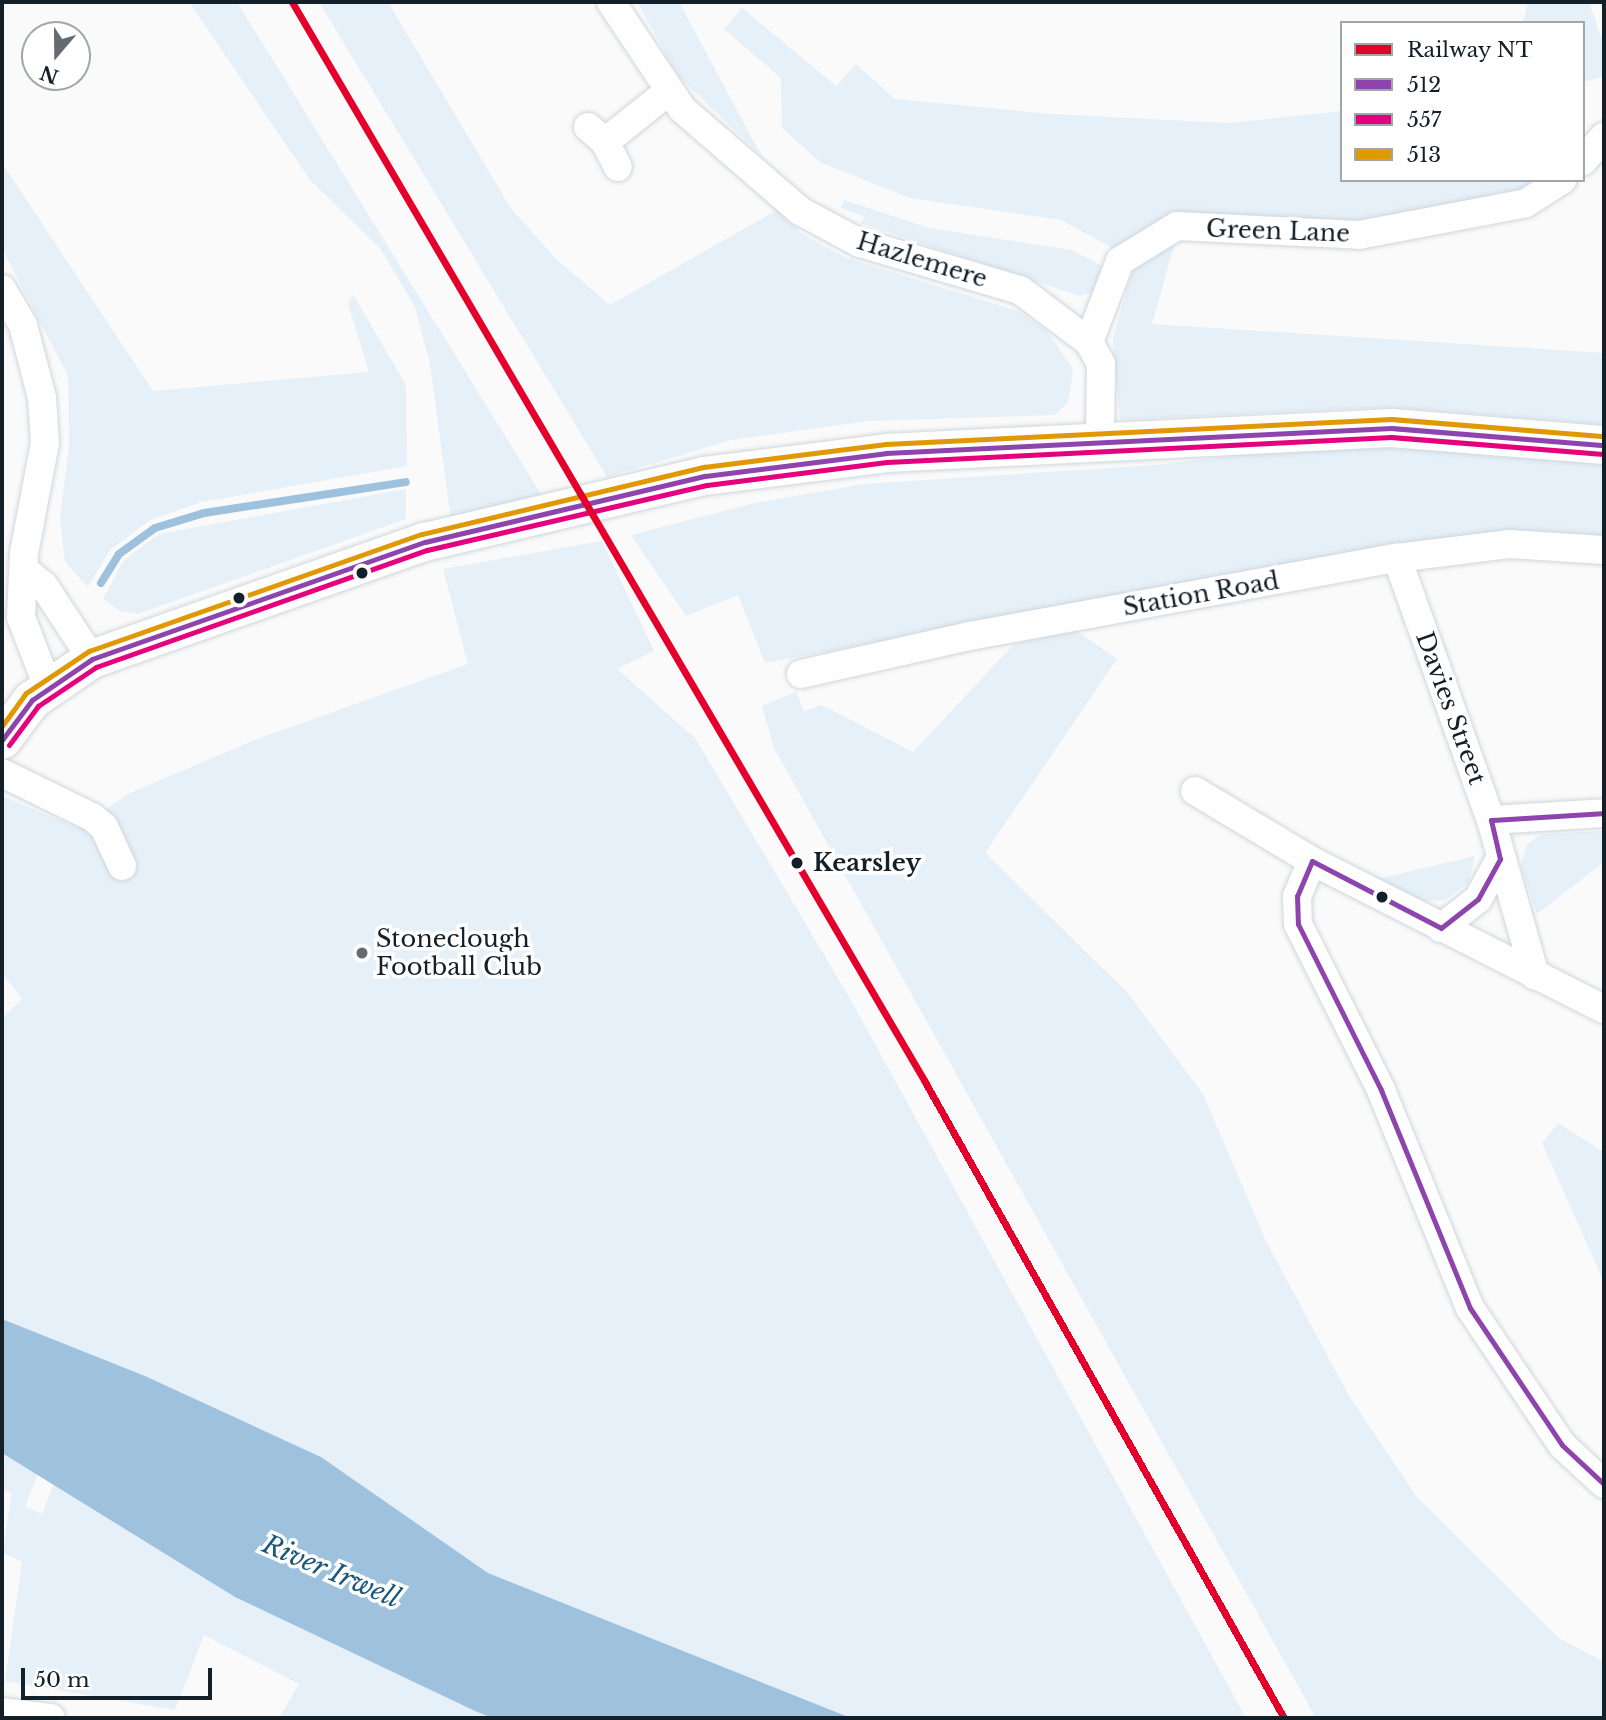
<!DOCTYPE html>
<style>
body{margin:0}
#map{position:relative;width:1606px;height:1720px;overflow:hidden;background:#fafafa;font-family:"Libre Baskerville",serif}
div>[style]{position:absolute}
.green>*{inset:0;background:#e5f0f9}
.water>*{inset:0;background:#9ec2de}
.stream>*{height:8px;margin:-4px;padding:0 4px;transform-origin:4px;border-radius:4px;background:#9ec2de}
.roads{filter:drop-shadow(0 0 2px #d0d6db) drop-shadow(0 0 2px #d0d6db)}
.minor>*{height:28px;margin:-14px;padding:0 14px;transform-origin:14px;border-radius:14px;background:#fefefe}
.primary>*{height:38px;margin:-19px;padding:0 19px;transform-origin:19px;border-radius:19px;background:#fefefe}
.bus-1>*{height:5px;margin:-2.5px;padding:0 2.5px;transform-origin:2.5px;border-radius:2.5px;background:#8e44ad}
.bus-2>*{height:5px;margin:-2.5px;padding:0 2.5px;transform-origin:2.5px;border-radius:2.5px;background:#e5007d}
.bus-3>*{height:5px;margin:-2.5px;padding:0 2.5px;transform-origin:2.5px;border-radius:2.5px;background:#e09904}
.rail-1>*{height:7px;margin:-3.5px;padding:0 3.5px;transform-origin:3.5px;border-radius:3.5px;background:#e4002b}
.dots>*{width:19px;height:19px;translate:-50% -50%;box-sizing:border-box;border:4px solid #fff;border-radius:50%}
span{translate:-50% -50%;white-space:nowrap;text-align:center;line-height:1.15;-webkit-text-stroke:7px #fff;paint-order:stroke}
.street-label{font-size:24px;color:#142029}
.stop-label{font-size:24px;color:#142029;font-weight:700}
.left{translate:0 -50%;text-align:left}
.poi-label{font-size:24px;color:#142029}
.water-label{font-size:26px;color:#1b567d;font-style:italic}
.frame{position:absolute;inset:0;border:4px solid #142029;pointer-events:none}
.legend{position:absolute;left:1340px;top:21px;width:245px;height:161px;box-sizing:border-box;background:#fff;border:2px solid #a1a6a9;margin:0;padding:9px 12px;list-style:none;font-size:21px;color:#142029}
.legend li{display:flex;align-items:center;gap:14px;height:35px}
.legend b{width:35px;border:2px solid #a1a6a9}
.north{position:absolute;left:21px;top:21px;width:70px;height:70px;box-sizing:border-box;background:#fff;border:2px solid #a1a6a9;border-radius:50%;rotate:200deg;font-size:19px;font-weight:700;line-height:28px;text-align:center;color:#142029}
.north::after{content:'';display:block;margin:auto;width:24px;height:32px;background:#646c72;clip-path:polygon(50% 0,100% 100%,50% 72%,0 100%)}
.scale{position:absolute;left:21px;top:1668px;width:191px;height:32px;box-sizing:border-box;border:4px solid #142029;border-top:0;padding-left:9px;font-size:21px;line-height:24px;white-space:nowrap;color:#142029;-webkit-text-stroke:5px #fff;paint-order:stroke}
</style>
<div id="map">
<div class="green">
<div style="clip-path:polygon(189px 2px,237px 2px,541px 494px,451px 520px,430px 364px,415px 307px,380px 248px,310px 180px)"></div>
<div style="clip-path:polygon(319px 2px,388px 2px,510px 207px,556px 259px,610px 305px,777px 210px,802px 234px,846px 258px,1018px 311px,1046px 330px,1073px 369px,1068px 403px,1055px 415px,868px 421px,732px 440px,607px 477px)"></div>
<div style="clip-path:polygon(637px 2px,679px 2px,761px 155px,679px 77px)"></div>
<div style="clip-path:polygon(1528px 2px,1589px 2px,1604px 46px,1604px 76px,1583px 82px,1583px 23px,1523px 23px)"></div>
<div style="clip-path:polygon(742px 8px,836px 86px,856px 64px,895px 99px,1051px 114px,1229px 123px,1342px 111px,1342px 180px,1535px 180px,1540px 185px,1352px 225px,1171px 217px,1120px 252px,1061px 220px,910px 198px,820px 162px,782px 128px,781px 78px,724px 29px)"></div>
<div style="clip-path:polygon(2px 163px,153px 391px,369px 372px,348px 304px,353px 294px,406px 385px,407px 466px,201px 502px,150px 520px,110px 550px,88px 587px,65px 562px,60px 519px,69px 446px,68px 376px,2px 248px)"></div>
<div style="clip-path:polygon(844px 200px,929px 228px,1072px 250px,1104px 267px,1096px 291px,1080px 296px,861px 223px,865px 217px,841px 208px)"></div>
<div style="clip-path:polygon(1177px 235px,1152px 324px,1604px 353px,1604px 425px,1390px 407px,1120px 420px,1113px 338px,1133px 269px)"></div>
<div style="clip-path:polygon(1340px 443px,1604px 462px,1604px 540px,929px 633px,765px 663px,738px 595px,686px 616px,631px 535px,755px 503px,864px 484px,1155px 465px)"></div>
<div style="clip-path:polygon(406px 489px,406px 519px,138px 614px,120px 611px,103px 599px,124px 560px,159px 534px)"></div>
<div style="clip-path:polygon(602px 541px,654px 651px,617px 669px,695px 738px,848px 995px,1246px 1718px,851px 1718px,488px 1573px,321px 1457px,145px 1376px,2px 1319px,2px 1018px,22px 999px,2px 973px,2px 796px,78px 828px,130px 793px,257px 739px,468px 664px,443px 569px)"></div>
<div style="clip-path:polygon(1075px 630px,1117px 659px,985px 853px,1126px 991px,1203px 1094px,1266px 1241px,1349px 1396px,1416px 1496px,1559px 1638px,1604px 1662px,1604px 1718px,1316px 1718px,774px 748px,762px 706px,796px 692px,804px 711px,822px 705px,913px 752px,1014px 644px)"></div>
<div style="clip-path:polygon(1604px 831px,1604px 862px,1537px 914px,1521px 866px,1527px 844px,1542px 834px)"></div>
<div style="clip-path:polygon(1475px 856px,1469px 882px,1445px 900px,1424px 901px,1378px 879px)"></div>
<div style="clip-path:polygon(1558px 1123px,1604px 1152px,1604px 1282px,1542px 1143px)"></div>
<div style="clip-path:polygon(2px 1453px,38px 1473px,25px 1507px,42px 1514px,54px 1483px,235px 1597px,491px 1718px,279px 1718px,299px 1684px,204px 1635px,175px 1710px,5px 1681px,22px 1562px,2px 1552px,12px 1493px,2px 1490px)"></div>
</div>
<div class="water">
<div style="clip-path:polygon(2px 1319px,145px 1376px,321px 1457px,488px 1573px,851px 1718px,492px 1718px,475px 1711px,235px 1597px,2px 1453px)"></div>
</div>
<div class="stream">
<div style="left:101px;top:583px;width:34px;rotate:-58deg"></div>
<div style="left:119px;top:554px;width:44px;rotate:-35.8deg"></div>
<div style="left:155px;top:528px;width:51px;rotate:-17deg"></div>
<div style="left:204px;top:513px;width:204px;rotate:-8.7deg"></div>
</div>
<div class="roads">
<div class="minor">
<div style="left:611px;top:2px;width:128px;rotate:56.4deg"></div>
<div style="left:682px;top:109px;width:156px;rotate:40.8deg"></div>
<div style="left:800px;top:211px;width:68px;rotate:28.1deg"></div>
<div style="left:860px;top:243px;width:167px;rotate:16.4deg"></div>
<div style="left:1020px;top:290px;width:86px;rotate:37deg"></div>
<div style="left:1089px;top:342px;width:25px;rotate:61deg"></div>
<div style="left:1101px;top:364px;width:76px;rotate:90.8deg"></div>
<div style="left:588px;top:127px;width:23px;rotate:41deg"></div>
<div style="left:605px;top:142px;width:28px;rotate:63deg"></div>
<div style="left:605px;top:142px;width:82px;rotate:-38.6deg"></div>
<div style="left:1583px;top:161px;width:32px;rotate:-49deg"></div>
<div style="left:2px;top:289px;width:42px;rotate:59.7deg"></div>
<div style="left:23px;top:325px;width:75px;rotate:75.4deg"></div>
<div style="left:42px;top:398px;width:45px;rotate:86.2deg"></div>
<div style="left:45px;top:443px;width:112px;rotate:100.8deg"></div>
<div style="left:24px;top:553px;width:64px;rotate:92.7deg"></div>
<div style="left:21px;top:617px;width:75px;rotate:68.9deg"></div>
<div style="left:1089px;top:342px;width:87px;rotate:-69.1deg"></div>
<div style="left:1120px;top:261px;width:67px;rotate:-31.6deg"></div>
<div style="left:1177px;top:226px;width:182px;rotate:2.8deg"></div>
<div style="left:1359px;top:235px;width:170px;rotate:-10.8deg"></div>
<div style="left:1526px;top:203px;width:43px;rotate:-32.6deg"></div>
<div style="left:1397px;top:558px;width:278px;rotate:70.3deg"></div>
<div style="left:1491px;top:820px;width:162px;rotate:74.2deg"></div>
<div style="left:26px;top:571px;width:23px;rotate:40deg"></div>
<div style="left:44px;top:586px;width:87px;rotate:56.7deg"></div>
<div style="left:801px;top:674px;width:173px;rotate:-12.7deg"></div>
<div style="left:970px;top:636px;width:434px;rotate:-10.4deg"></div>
<div style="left:1397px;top:558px;width:114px;rotate:-7.1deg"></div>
<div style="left:1510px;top:544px;width:94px;rotate:3.7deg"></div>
<div style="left:2px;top:773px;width:100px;rotate:26.1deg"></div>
<div style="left:92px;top:817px;width:16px;rotate:40deg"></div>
<div style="left:104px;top:827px;width:43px;rotate:65.2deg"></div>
<div style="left:1195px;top:791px;width:136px;rotate:30.9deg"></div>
<div style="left:1312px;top:861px;width:327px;rotate:26.9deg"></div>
<div style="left:1491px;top:820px;width:113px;rotate:-3.5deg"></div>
<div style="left:1312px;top:861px;width:38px;rotate:113deg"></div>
<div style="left:1297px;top:896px;width:28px;rotate:88deg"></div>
<div style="left:1298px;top:924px;width:186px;rotate:63.4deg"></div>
<div style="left:1381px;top:1090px;width:235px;rotate:67.8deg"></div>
<div style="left:1470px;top:1308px;width:165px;rotate:56.1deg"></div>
<div style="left:1562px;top:1445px;width:57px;rotate:42.9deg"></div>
<div style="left:1441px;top:928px;width:47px;rotate:-38.1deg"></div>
<div style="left:1478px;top:899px;width:46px;rotate:-61.2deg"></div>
<div style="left:2px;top:1712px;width:49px;rotate:7deg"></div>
</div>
<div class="primary">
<div style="left:2px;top:740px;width:50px;rotate:-53.1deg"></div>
<div style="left:32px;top:700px;width:73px;rotate:-34.3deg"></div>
<div style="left:92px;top:659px;width:353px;rotate:-19.4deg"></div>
<div style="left:425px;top:542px;width:288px;rotate:-13.3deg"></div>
<div style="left:705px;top:476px;width:182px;rotate:-7.2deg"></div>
<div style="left:886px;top:453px;width:506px;rotate:-2.83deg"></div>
<div style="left:1391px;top:428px;width:214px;rotate:4.6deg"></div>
</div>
</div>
<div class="bus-1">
<div style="left:2px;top:740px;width:50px;rotate:-53.1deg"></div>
<div style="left:32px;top:700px;width:73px;rotate:-34.3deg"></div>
<div style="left:92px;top:659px;width:353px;rotate:-19.4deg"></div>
<div style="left:425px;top:542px;width:288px;rotate:-13.3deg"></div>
<div style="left:705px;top:476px;width:182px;rotate:-7.2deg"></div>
<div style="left:886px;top:453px;width:506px;rotate:-2.83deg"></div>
<div style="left:1391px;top:428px;width:214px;rotate:4.6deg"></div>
<div style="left:1491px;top:820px;width:113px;rotate:-3.5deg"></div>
<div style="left:1312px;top:861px;width:38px;rotate:113deg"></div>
<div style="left:1297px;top:896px;width:28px;rotate:88deg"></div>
<div style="left:1298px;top:924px;width:186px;rotate:63.4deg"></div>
<div style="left:1381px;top:1090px;width:235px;rotate:67.8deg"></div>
<div style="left:1470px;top:1308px;width:165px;rotate:56.1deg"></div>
<div style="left:1562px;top:1445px;width:57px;rotate:42.9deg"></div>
<div style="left:1312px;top:861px;width:145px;rotate:27.4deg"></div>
<div style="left:1441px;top:928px;width:47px;rotate:-38.1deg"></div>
<div style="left:1478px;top:899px;width:46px;rotate:-61.2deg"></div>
<div style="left:1500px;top:859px;width:40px;rotate:-103deg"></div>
</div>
<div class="bus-2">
<div style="left:9px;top:745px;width:49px;rotate:-53.4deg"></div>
<div style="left:38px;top:706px;width:70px;rotate:-33.9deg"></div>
<div style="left:96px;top:667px;width:351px;rotate:-19.5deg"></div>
<div style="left:427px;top:550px;width:287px;rotate:-13.1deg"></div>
<div style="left:707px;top:485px;width:181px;rotate:-7.3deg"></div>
<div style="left:887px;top:462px;width:505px;rotate:-2.84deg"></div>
<div style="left:1391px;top:437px;width:213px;rotate:4.6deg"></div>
</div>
<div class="bus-3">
<div style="left:2px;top:726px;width:41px;rotate:-54deg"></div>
<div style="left:26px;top:693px;width:76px;rotate:-33.7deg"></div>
<div style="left:89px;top:651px;width:353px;rotate:-19.4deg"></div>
<div style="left:422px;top:534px;width:290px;rotate:-13.4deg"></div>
<div style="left:704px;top:467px;width:183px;rotate:-7.2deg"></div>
<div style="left:886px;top:444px;width:506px;rotate:-2.83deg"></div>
<div style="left:1391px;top:419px;width:214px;rotate:4.6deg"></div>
</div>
<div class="rail-1">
<div style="left:292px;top:2px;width:1252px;rotate:59.62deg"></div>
<div style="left:925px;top:1082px;width:730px;rotate:60.56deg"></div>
</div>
<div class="dots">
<div style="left:362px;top:573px;background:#142029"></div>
<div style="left:239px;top:598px;background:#142029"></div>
<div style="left:797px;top:863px;background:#142029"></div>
<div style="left:1382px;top:897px;background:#142029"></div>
<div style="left:362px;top:953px;background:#646c72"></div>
</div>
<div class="street-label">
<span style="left:1278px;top:231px;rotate:2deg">Green Lane</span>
<span style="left:922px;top:260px;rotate:17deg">Hazlemere</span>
<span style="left:1201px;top:594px;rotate:-10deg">Station Road</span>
<span style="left:1451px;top:708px;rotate:70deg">Davies Street</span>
</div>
<div class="stop-label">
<span class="left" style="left:813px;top:863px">Kearsley</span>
</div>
<div class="poi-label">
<span class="left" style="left:376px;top:953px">Stoneclough<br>Football Club</span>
</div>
<div class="water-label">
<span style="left:331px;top:1572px;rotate:23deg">River Irwell</span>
</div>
<div class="frame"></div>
<ul class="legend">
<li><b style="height:9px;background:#e4002b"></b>Railway NT</li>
<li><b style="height:9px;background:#8e44ad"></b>512</li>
<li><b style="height:9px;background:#e5007d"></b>557</li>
<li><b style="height:9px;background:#e09904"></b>513</li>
</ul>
<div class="north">N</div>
<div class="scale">50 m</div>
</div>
